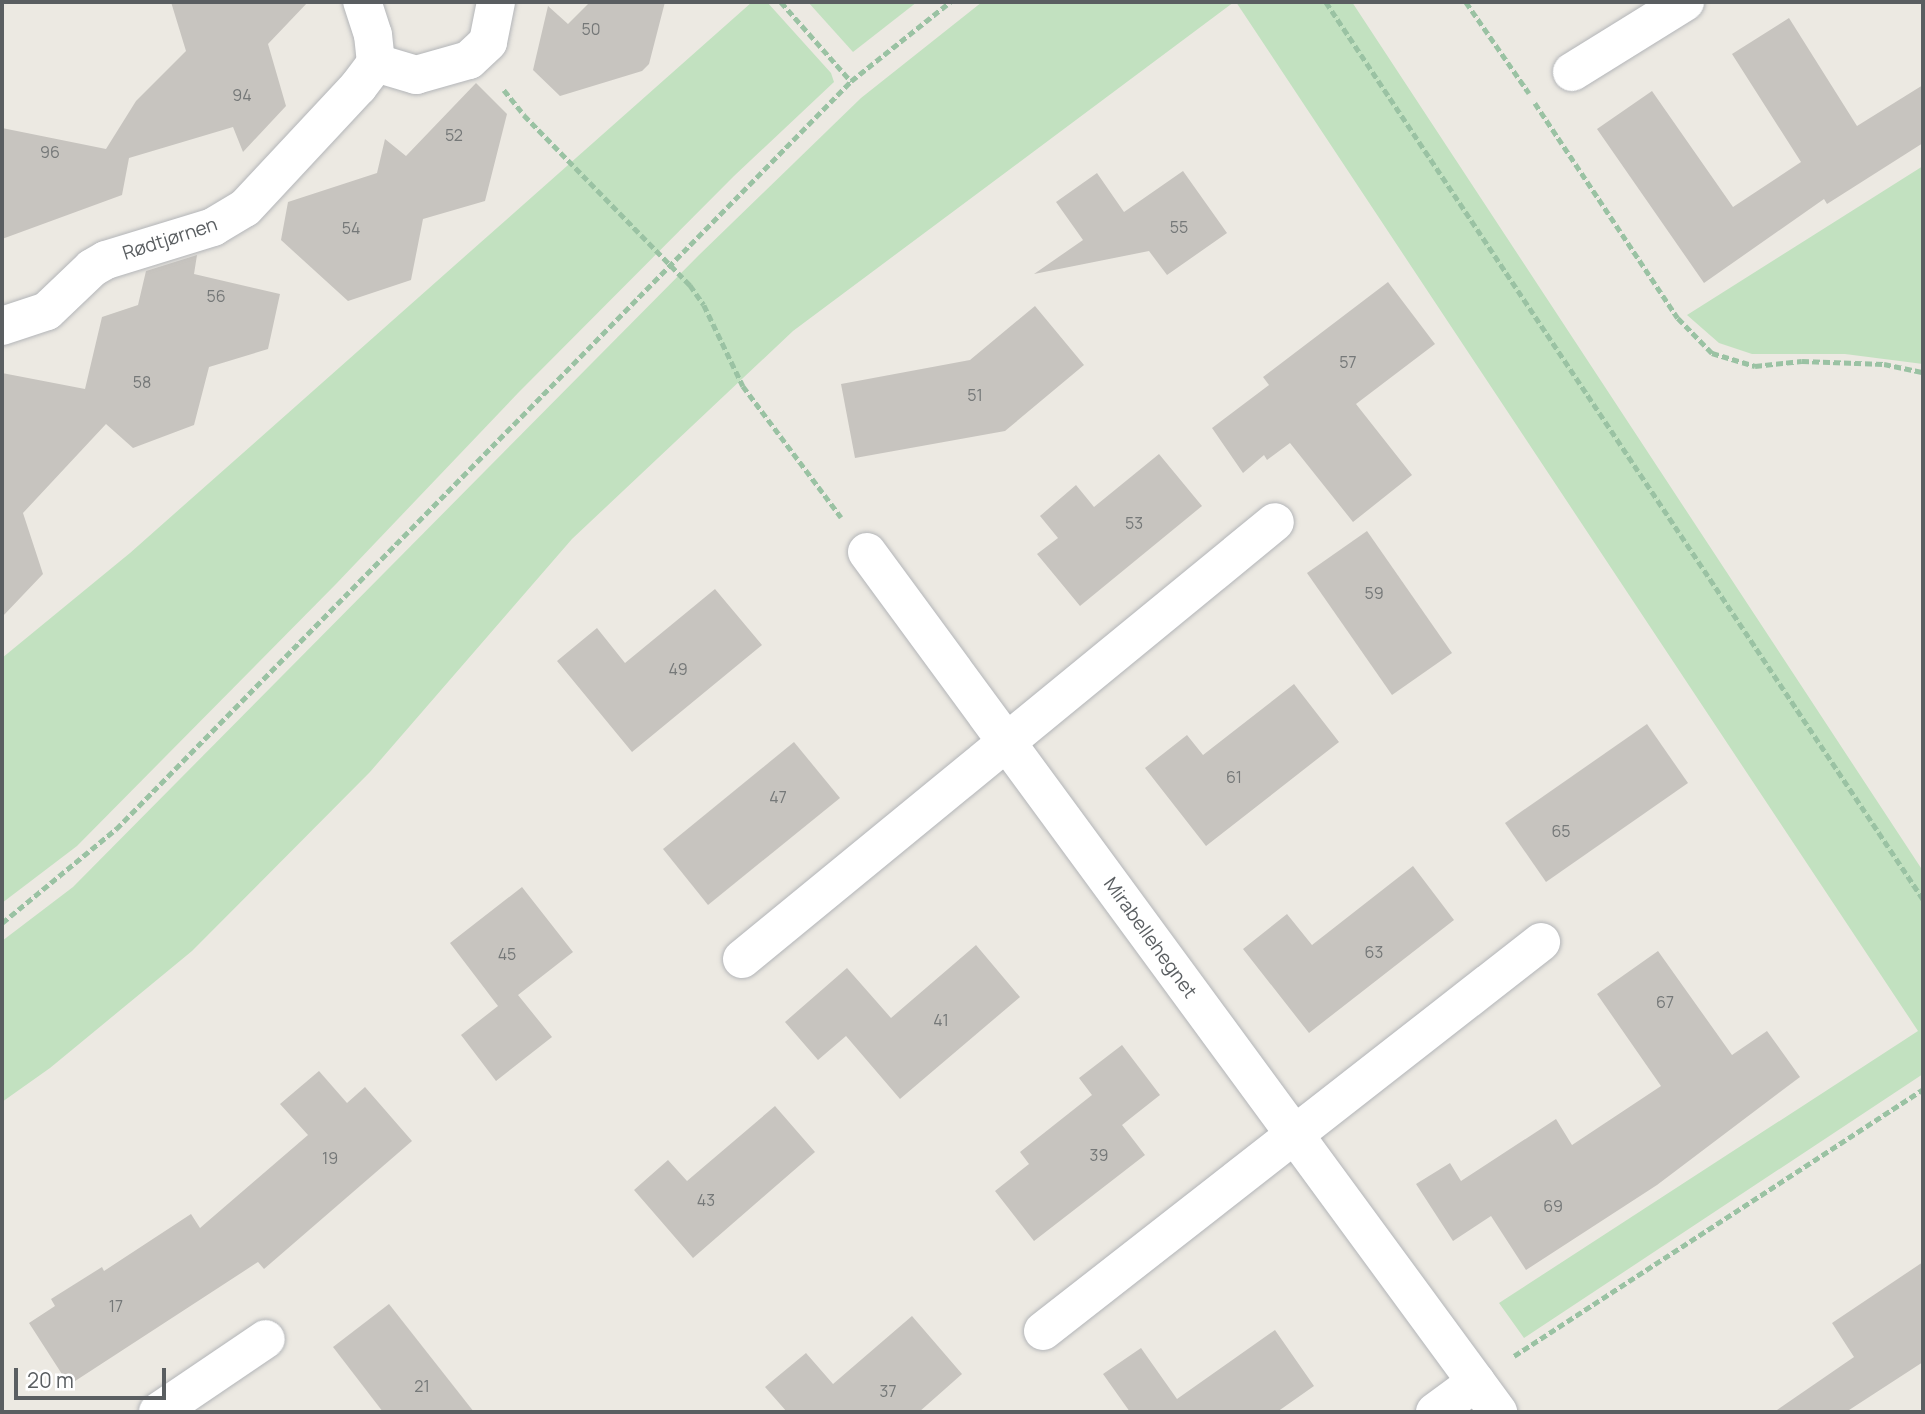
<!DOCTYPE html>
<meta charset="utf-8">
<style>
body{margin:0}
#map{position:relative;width:1925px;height:1414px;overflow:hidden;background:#ece9e2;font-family:Manrope,sans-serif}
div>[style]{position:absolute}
.green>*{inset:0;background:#c2e1c0}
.building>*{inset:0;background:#c7c4bf}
.path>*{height:4.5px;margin-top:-2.25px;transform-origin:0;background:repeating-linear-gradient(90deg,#9ac2a3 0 7px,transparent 0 10.5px)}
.roads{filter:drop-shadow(0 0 2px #b3b5b8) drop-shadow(0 0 2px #b3b5b8)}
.street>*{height:38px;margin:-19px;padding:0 19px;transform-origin:19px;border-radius:19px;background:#fff}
span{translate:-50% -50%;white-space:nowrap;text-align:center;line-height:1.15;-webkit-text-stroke:6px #fff;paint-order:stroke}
.number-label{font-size:16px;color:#757878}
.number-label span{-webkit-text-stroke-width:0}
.street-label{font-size:19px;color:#5a5e61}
.frame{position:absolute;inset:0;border:4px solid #5a5e61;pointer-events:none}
.scale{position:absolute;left:14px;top:1368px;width:152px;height:32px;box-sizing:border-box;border:4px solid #5a5e61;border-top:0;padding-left:9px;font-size:21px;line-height:24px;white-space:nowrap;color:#5a5e61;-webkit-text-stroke:5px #fff;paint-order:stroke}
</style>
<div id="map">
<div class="green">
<div style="clip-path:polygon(752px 2px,767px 2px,831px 73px,834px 82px,734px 176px,519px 392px,336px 584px,77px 846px,2px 903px,2px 658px,130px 553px)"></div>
<div style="clip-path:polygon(808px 2px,917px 2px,853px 52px)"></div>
<div style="clip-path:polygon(982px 2px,1234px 2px,793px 331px,572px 539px,370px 772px,192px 951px,50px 1068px,2px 1102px,2px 941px,73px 887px,699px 255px,861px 98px)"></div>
<div style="clip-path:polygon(1236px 2px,1352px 2px,1923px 871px,1923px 1074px,1524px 1338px,1499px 1303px,1918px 1031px)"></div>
<div style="clip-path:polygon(1923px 166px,1923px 364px,1845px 354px,1752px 354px,1719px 343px,1687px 315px)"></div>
</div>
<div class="building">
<div style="clip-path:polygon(171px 2px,308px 2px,268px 44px,286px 106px,243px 152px,233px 127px,129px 158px,122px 195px,2px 239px,2px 128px,106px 149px,136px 101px,186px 51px)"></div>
<div style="clip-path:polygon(590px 2px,665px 2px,649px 64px,642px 71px,560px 96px,533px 70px,548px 6px,568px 24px)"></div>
<div style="clip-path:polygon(1789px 18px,1857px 126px,1923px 85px,1923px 143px,1827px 204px,1824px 199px,1704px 283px,1597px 129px,1652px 91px,1733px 207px,1801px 162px,1732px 54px)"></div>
<div style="clip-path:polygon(476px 83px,507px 114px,485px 201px,423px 219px,411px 280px,348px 301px,281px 240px,288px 202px,377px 173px,385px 139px,406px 156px)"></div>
<div style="clip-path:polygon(1183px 171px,1227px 233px,1167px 275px,1149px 251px,1034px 274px,1083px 240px,1056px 202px,1097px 173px,1124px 212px)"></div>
<div style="clip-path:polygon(197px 255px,194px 274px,280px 294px,268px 349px,209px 367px,194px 425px,133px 448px,106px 424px,23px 513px,43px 574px,2px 617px,2px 373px,85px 389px,102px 317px,138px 305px,146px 271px)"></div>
<div style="clip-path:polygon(1388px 282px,1435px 344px,1356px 404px,1412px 475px,1353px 522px,1290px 443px,1267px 460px,1264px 455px,1243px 473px,1212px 428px,1269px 385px,1263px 377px)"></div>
<div style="clip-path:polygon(1035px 306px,1084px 365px,1005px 431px,855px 458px,841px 384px,970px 360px)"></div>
<div style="clip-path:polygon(1159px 454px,1202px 506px,1080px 606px,1037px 554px,1058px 538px,1040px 516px,1076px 485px,1094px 507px)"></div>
<div style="clip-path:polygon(1367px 531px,1452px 653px,1392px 695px,1307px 573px)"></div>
<div style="clip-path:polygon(715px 589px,762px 645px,632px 752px,557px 661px,597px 628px,625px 663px)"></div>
<div style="clip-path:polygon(1294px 684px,1339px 742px,1206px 846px,1145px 768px,1187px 735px,1203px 755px)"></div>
<div style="clip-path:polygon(1647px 724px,1688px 783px,1546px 882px,1505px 823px)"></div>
<div style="clip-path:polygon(794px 742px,840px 798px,708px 905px,663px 849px)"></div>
<div style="clip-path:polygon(1413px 866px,1454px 920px,1309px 1033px,1243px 949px,1287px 914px,1312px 945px)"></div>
<div style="clip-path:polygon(522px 887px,573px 952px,518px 995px,552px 1037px,496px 1081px,461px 1035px,498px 1006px,450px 943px)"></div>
<div style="clip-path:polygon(976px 945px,1020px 997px,900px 1099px,846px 1036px,818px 1060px,785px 1022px,847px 968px,891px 1018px)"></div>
<div style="clip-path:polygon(1658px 951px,1732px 1055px,1767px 1031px,1800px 1077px,1657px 1185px,1526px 1270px,1491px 1216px,1453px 1241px,1416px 1184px,1450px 1163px,1461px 1181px,1556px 1119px,1572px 1145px,1661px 1086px,1597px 994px)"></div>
<div style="clip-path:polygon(1122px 1045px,1160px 1095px,1122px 1125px,1145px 1155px,1034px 1241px,995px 1191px,1029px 1164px,1020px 1152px,1092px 1095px,1079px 1078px)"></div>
<div style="clip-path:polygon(319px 1071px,347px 1103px,365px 1087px,412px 1141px,264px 1269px,258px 1262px,69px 1385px,29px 1323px,55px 1306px,51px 1299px,102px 1267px,104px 1271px,191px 1214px,200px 1228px,308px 1135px,280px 1104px)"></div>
<div style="clip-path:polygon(775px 1106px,815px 1152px,693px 1258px,634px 1190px,668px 1160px,687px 1181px)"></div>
<div style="clip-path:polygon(1923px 1262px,1923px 1362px,1846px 1412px,1774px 1412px,1854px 1357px,1832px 1323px)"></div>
<div style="clip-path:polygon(389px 1304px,474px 1412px,383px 1412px,333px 1347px)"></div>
<div style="clip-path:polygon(912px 1316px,962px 1374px,919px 1412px,787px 1412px,765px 1387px,806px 1353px,833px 1384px)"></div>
<div style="clip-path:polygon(1275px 1330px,1314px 1386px,1277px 1412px,1130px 1412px,1103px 1374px,1141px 1348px,1177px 1399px)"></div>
</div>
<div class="path">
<div style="left:781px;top:2px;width:106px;rotate:48.5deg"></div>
<div style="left:1326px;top:2px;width:1078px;rotate:56.35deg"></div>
<div style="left:1466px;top:2px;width:111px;rotate:55.3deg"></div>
<div style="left:504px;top:90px;width:32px;rotate:51deg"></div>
<div style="left:524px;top:115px;width:238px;rotate:45.7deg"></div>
<div style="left:690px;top:285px;width:24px;rotate:55deg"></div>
<div style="left:704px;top:305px;width:90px;rotate:64.3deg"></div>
<div style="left:743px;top:386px;width:164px;rotate:53.2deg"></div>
<div style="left:1535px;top:103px;width:258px;rotate:56.4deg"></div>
<div style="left:1678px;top:318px;width:49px;rotate:45.8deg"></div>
<div style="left:1712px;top:353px;width:45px;rotate:16.8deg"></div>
<div style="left:1755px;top:366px;width:47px;rotate:-6.1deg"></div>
<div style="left:1802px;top:361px;width:82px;rotate:2.1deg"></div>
<div style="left:1884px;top:364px;width:40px;rotate:12deg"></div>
<div style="left:2px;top:923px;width:148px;rotate:-39.5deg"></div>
<div style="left:116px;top:829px;width:1049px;rotate:-45.5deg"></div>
<div style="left:851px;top:81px;width:127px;rotate:-38.6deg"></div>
<div style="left:1514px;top:1356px;width:488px;rotate:-33.1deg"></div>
</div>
<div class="roads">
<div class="street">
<div style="left:376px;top:63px;width:42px;rotate:16.7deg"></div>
<div style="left:416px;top:75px;width:55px;rotate:-15.8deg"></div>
<div style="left:469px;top:60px;width:26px;rotate:-43deg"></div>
<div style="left:488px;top:42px;width:41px;rotate:-78.7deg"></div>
<div style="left:1572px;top:72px;width:133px;rotate:-31.8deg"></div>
<div style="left:2px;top:326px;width:47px;rotate:-18.4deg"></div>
<div style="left:47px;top:311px;width:62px;rotate:-43.7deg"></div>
<div style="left:92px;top:268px;width:16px;rotate:-30deg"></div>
<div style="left:106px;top:260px;width:112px;rotate:-17.1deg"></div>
<div style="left:213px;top:227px;width:37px;rotate:-31deg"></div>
<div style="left:245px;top:208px;width:166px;rotate:-47deg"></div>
<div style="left:358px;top:87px;width:30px;rotate:-53deg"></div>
<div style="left:376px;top:63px;width:28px;rotate:-96deg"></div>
<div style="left:373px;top:35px;width:35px;rotate:-108deg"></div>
<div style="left:867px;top:552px;width:1067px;rotate:53.73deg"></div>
<div style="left:742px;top:959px;width:689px;rotate:-39.35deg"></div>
<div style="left:1043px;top:1331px;width:632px;rotate:-37.99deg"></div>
<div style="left:158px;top:1412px;width:130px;rotate:-34.1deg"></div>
<div style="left:1435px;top:1412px;width:51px;rotate:-36.2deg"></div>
</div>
</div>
<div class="number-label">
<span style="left:591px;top:29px">50</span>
<span style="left:242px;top:95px">94</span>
<span style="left:454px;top:135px">52</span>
<span style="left:50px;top:152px">96</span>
<span style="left:1179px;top:227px">55</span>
<span style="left:351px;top:228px">54</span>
<span style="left:216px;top:296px">56</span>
<span style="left:1348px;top:362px">57</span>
<span style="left:142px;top:382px">58</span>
<span style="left:975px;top:395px">51</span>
<span style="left:1134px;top:523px">53</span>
<span style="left:1374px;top:593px">59</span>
<span style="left:678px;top:669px">49</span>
<span style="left:1234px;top:777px">61</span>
<span style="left:778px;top:797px">47</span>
<span style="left:1561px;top:831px">65</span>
<span style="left:1374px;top:952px">63</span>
<span style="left:507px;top:954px">45</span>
<span style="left:1665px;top:1002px">67</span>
<span style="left:941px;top:1020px">41</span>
<span style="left:1099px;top:1155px">39</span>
<span style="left:330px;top:1158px">19</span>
<span style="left:706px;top:1200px">43</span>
<span style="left:1553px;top:1206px">69</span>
<span style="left:116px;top:1306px">17</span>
<span style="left:422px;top:1386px">21</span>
<span style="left:888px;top:1391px">37</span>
</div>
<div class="street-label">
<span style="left:170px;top:239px;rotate:-18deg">Rødtjørnen</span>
<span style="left:1150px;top:938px;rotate:54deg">Mirabellehegnet</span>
</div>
<div class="frame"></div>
<div class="scale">20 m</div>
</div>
